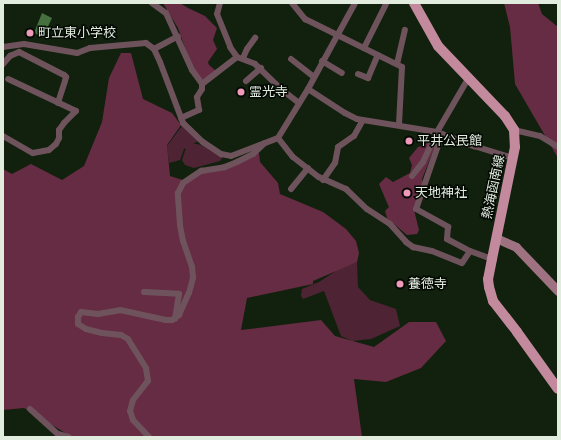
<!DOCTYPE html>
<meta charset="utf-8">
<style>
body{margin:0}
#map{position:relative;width:561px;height:440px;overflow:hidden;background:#11210e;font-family:"Asap Condensed","Noto Sans JP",sans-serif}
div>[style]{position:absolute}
.green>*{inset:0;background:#4e2434}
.forest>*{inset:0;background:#662c43}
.water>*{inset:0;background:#47703f}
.street>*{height:6px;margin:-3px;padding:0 3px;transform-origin:3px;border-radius:3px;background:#6f535c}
.secondary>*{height:9px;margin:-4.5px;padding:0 4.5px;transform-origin:4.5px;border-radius:4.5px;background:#9e7280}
.primary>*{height:10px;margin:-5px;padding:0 5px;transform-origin:5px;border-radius:5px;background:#c3899d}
.dots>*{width:11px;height:11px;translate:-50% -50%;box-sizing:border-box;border:2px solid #040903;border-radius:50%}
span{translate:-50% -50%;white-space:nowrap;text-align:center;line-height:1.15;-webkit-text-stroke:3px #040903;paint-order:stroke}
.poi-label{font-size:13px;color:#e1ecdf}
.left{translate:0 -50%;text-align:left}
.street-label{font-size:13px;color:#e1ecdf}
.frame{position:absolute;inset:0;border:4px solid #e1ecdf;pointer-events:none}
</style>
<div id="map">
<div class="green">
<div style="clip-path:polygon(182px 126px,200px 140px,193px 144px,197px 144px,207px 147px,223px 157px,220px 161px,194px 168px,185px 165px,182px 160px,186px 148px,184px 149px,180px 160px,169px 163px,167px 146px)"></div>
<div style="clip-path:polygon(357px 262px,358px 287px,370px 300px,396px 309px,400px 326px,371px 339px,352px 341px,341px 336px,324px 291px,303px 299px,301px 296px,302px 289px,319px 282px,342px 267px)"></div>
</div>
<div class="forest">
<div style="clip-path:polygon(163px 3px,180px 3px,188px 8px,205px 16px,217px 28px,213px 40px,217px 49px,208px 62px,209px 65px,216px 71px,203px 80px,199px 77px,189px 59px,178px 28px)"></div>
<div style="clip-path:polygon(504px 3px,538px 3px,542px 14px,558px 27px,558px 158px,515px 84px,510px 27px)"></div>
<div style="clip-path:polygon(121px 53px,131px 53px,143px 99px,172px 113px,181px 125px,167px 145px,170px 176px,186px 181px,204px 170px,259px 153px,260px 162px,278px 183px,280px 194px,323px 212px,346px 229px,356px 241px,359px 253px,357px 262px,313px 281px,313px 284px,247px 298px,241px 330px,321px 320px,335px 336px,374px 347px,409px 322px,436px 322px,446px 341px,421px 368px,386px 382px,354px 379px,362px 437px,72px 437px,24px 408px,3px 410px,3px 169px,12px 174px,31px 164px,62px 180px,84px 166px,102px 122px,109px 78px)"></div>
<div style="clip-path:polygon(432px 137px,437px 141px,422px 179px,423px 183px,414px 210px,419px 230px,417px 234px,407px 235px,394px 224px,388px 221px,385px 211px,389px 207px,388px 205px,379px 184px,386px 177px,393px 182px,410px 173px,412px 165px,409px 158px,418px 147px,425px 145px)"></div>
</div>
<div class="water">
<div style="clip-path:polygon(42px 13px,52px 18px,43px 37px,34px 33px)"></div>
</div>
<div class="street">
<div style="left:152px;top:3px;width:17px;rotate:36deg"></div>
<div style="left:166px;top:13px;width:63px;rotate:65.5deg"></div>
<div style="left:192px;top:70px;width:17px;rotate:54deg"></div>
<div style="left:220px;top:3px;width:11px;rotate:105deg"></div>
<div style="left:217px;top:14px;width:35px;rotate:68deg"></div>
<div style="left:230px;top:47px;width:12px;rotate:55deg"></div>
<div style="left:237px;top:57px;width:19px;rotate:21deg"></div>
<div style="left:255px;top:64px;width:36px;rotate:44deg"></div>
<div style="left:281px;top:89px;width:23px;rotate:38deg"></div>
<div style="left:292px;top:3px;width:21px;rotate:51deg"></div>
<div style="left:305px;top:19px;width:108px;rotate:26.3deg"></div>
<div style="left:402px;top:67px;width:58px;rotate:93deg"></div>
<div style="left:3px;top:47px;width:21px;rotate:-8deg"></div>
<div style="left:24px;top:44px;width:54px;rotate:9.6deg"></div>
<div style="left:77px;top:53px;width:14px;rotate:-21deg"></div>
<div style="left:90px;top:48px;width:56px;rotate:-5.1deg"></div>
<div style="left:146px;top:43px;width:10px;rotate:37deg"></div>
<div style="left:154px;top:49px;width:14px;rotate:65deg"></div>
<div style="left:160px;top:62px;width:65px;rotate:69.3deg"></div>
<div style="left:183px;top:123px;width:28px;rotate:44deg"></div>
<div style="left:203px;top:142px;width:22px;rotate:34deg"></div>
<div style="left:221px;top:154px;width:10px;rotate:11deg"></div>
<div style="left:231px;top:156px;width:50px;rotate:-21deg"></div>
<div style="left:278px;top:138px;width:57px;rotate:-58.5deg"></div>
<div style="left:308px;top:89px;width:98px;rotate:-61.3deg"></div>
<div style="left:364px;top:48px;width:49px;rotate:-63.4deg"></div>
<div style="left:154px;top:49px;width:27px;rotate:-28deg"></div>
<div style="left:243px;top:58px;width:10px;rotate:-66deg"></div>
<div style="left:247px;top:49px;width:14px;rotate:-54deg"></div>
<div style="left:291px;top:59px;width:29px;rotate:38deg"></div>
<div style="left:322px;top:61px;width:23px;rotate:31deg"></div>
<div style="left:3px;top:64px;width:11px;rotate:-49deg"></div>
<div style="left:10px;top:56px;width:10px;rotate:-24deg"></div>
<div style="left:19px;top:52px;width:51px;rotate:27.1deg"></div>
<div style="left:64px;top:75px;width:3px;rotate:45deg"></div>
<div style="left:66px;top:77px;width:4px;rotate:104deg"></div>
<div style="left:65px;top:81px;width:23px;rotate:108deg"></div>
<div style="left:397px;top:64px;width:35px;rotate:-77deg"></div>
<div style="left:358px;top:74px;width:11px;rotate:22deg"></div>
<div style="left:368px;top:78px;width:25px;rotate:-67deg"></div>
<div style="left:246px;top:81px;width:20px;rotate:-41deg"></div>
<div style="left:308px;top:89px;width:44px;rotate:33deg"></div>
<div style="left:345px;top:113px;width:13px;rotate:27deg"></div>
<div style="left:357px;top:119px;width:81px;rotate:9.2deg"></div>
<div style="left:437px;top:132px;width:61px;rotate:-59.7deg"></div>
<div style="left:181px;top:118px;width:20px;rotate:-24deg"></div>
<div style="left:199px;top:110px;width:13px;rotate:-99deg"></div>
<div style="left:197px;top:97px;width:9px;rotate:-58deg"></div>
<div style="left:202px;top:89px;width:5px;rotate:-90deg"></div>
<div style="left:202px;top:84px;width:44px;rotate:-37.6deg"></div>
<div style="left:514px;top:130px;width:27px;rotate:13deg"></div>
<div style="left:540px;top:136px;width:21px;rotate:31deg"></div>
<div style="left:442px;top:134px;width:79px;rotate:109.1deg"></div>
<div style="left:416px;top:209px;width:37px;rotate:29deg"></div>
<div style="left:448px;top:227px;width:12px;rotate:95deg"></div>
<div style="left:447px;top:239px;width:26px;rotate:28deg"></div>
<div style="left:470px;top:251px;width:23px;rotate:20deg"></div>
<div style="left:3px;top:136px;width:34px;rotate:30deg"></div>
<div style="left:33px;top:153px;width:16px;rotate:-11deg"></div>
<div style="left:49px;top:150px;width:9px;rotate:-41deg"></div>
<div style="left:56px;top:144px;width:7px;rotate:-63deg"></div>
<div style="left:59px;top:138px;width:8px;rotate:-90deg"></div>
<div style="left:59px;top:130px;width:9px;rotate:-54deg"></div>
<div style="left:64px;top:123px;width:17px;rotate:-45deg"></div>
<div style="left:76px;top:111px;width:75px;rotate:-154.8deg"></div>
<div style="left:278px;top:138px;width:24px;rotate:52deg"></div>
<div style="left:293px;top:157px;width:33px;rotate:38deg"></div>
<div style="left:319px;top:177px;width:30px;rotate:24deg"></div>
<div style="left:346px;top:189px;width:29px;rotate:44deg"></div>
<div style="left:367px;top:209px;width:27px;rotate:33deg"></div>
<div style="left:390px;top:224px;width:24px;rotate:48deg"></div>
<div style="left:406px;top:242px;width:9px;rotate:36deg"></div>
<div style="left:413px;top:247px;width:19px;rotate:12deg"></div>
<div style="left:432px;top:251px;width:32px;rotate:22deg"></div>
<div style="left:462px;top:263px;width:14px;rotate:-56deg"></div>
<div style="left:412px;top:176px;width:18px;rotate:-52deg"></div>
<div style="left:423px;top:162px;width:33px;rotate:-65deg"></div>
<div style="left:437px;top:132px;width:40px;rotate:21deg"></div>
<div style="left:474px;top:146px;width:41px;rotate:17.1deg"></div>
<div style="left:323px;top:180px;width:21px;rotate:-55deg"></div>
<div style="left:335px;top:163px;width:16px;rotate:-79deg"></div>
<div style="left:338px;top:147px;width:19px;rotate:-35deg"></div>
<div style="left:354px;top:136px;width:18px;rotate:-61deg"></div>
<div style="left:291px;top:189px;width:27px;rotate:-51deg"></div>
<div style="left:144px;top:292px;width:35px;rotate:3deg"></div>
<div style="left:179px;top:294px;width:25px;rotate:99deg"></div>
<div style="left:30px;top:409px;width:38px;rotate:42deg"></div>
<div style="left:58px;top:434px;width:11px;rotate:15deg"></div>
<div style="left:149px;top:437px;width:23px;rotate:-133deg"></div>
<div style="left:133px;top:420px;width:9px;rotate:-108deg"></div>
<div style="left:130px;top:411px;width:11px;rotate:-75deg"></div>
<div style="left:133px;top:400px;width:24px;rotate:-52deg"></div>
<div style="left:148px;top:381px;width:13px;rotate:-99deg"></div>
<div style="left:146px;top:368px;width:34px;rotate:-122deg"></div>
<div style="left:128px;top:339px;width:8px;rotate:-150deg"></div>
<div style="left:121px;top:335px;width:19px;rotate:-174deg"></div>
<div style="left:102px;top:333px;width:16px;rotate:-166deg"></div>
<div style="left:86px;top:329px;width:9px;rotate:-148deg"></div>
<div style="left:78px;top:324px;width:7px;rotate:-90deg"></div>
<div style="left:78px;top:317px;width:6px;rotate:-59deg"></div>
<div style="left:81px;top:312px;width:17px;rotate:7deg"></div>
<div style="left:98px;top:314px;width:22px;rotate:-10deg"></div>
<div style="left:120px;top:310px;width:47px;rotate:12.3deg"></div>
<div style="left:166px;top:320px;width:6px"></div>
<div style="left:172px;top:320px;width:9px;rotate:-36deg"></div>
<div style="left:179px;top:315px;width:24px;rotate:-66deg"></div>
<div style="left:189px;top:293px;width:16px;rotate:-75deg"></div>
<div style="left:193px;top:278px;width:11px;rotate:-95deg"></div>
<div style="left:192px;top:267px;width:28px;rotate:-109deg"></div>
<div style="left:183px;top:241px;width:16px;rotate:-101deg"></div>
<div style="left:180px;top:225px;width:32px;rotate:-94deg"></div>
<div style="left:178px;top:193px;width:11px;rotate:-63deg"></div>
<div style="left:183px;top:183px;width:22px;rotate:-34deg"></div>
<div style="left:201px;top:171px;width:24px;rotate:-9deg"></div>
<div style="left:225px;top:167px;width:13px;rotate:-23deg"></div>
<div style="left:237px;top:162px;width:18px;rotate:-27deg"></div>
<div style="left:253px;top:154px;width:16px;rotate:-43deg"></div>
</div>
<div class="secondary">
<div style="left:496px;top:238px;width:22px;rotate:24deg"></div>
<div style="left:516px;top:247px;width:61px;rotate:46.3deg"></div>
</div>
<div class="primary">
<div style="left:414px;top:3px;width:49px;rotate:60.8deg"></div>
<div style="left:438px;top:46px;width:97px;rotate:46.3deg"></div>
<div style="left:505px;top:116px;width:17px;rotate:57deg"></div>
<div style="left:514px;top:130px;width:17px;rotate:87deg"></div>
<div style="left:515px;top:147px;width:114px;rotate:101.6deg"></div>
<div style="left:492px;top:259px;width:20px;rotate:101deg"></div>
<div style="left:488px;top:279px;width:8px;rotate:83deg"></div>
<div style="left:489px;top:287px;width:15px;rotate:74deg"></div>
<div style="left:493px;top:301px;width:39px;rotate:52deg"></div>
<div style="left:517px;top:332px;width:70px;rotate:54.3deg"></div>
</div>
<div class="dots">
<div style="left:30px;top:33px;background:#ef9ab8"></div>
<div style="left:241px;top:92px;background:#ef9ab8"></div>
<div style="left:409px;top:141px;background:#ef9ab8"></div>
<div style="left:407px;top:193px;background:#ef9ab8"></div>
<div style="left:400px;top:284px;background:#ef9ab8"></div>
</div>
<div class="poi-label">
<span class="left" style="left:38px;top:33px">町立東小学校</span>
<span class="left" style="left:249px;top:92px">霊光寺</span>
<span class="left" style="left:417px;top:141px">平井公民館</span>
<span class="left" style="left:415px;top:193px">天地神社</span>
<span class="left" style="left:408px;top:284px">養徳寺</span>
</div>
<div class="street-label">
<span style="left:494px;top:187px;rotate:-78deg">熱海函南線</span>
</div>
<div class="frame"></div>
</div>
